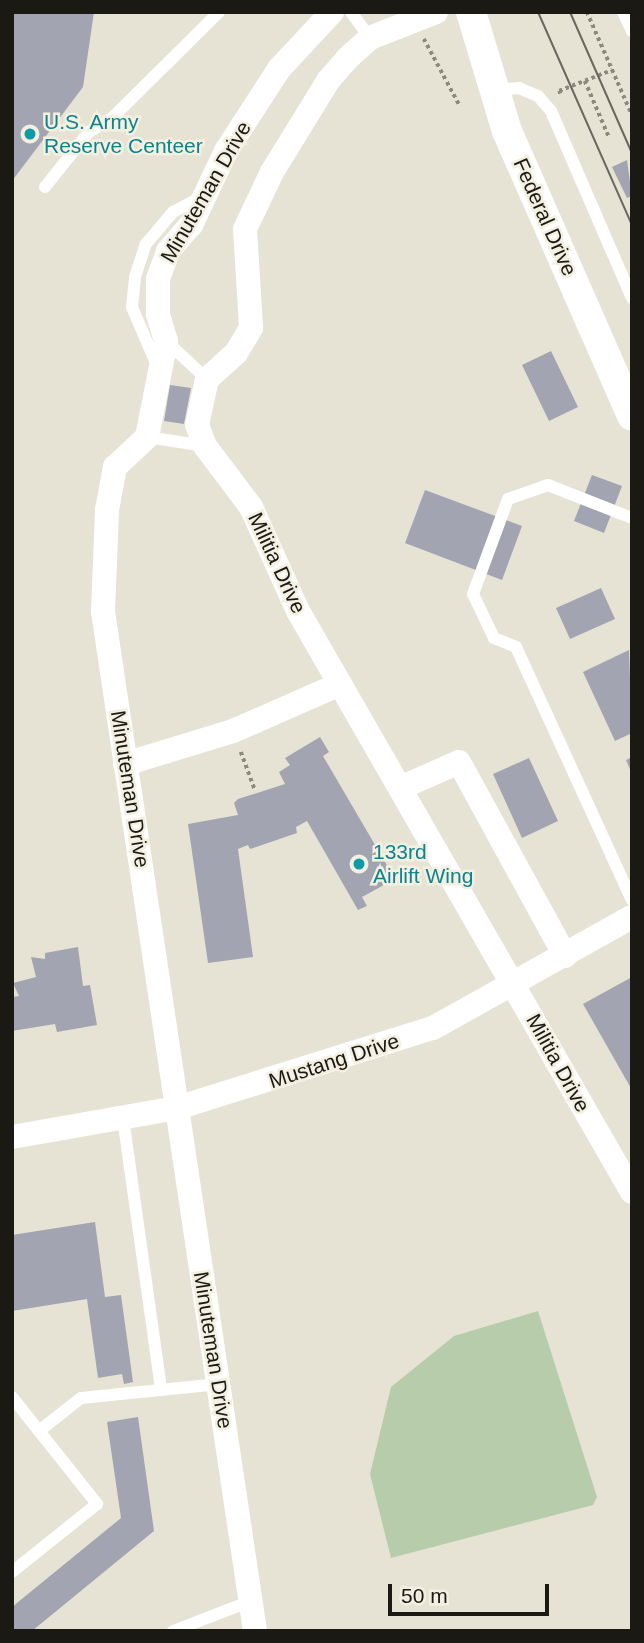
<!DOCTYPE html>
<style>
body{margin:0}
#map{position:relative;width:644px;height:1643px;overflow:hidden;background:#e6e3d4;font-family:Arial,sans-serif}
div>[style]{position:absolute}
.green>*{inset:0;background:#b7ccab}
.building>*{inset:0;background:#a3a4b2}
.path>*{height:3.5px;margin-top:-1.75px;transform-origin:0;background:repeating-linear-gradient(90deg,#8b887e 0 3.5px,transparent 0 7px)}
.service>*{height:12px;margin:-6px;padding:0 6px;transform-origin:6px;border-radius:6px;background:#fff}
.minor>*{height:24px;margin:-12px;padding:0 12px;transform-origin:12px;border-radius:12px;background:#fff}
.tertiary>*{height:30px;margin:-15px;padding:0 15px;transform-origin:15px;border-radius:15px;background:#fff}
.tram>*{height:2px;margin:-1px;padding:0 1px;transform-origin:1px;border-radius:1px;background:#69675e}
.dots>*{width:19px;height:19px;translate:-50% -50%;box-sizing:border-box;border:4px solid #f3f0e1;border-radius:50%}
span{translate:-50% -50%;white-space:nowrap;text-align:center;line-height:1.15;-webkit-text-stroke:5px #f3f0e1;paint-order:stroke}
.culture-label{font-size:21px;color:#0d838f}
.left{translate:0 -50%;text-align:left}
.street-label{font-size:21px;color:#1b1914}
.frame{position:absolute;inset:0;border:14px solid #1b1914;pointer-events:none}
.scale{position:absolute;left:388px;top:1584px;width:161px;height:32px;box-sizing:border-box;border:4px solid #1b1914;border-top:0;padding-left:9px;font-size:21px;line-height:24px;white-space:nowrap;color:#1b1914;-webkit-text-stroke:5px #f3f0e1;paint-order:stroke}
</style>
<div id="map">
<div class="green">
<div style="clip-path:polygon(538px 1311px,597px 1497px,593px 1505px,391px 1558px,370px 1474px,391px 1387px,454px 1336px)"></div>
</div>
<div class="building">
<div style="clip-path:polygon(12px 12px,94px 12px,83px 87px,12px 181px)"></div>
<div style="clip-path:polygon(627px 160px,632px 196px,627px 198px,612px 167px)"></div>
<div style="clip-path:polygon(551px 351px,578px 407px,549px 421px,522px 365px)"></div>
<div style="clip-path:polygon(170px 385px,191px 388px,184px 424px,164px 421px)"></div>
<div style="clip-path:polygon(592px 475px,622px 486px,604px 533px,574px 521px)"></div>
<div style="clip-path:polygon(425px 490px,522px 526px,502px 580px,405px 543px)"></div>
<div style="clip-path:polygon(601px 588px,615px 619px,570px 639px,556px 608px)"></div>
<div style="clip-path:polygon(629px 650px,632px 733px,615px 741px,583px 672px)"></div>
<div style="clip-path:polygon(320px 737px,329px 752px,323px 756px,395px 879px,362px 897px,367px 906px,358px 910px,307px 821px,296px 827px,297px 833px,250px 849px,248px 845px,238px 849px,253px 957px,208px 963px,188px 824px,238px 815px,234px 803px,238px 799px,285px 784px,279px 772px,290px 765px,285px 758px)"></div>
<div style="clip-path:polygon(632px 757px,632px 774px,626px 760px)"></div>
<div style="clip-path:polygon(529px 758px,558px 821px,522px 838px,493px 774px)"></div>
<div style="clip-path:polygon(78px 947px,83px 986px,90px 985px,97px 1025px,57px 1032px,55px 1024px,12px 1031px,12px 997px,19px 996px,13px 983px,36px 977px,31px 957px,45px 959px,45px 953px)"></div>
<div style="clip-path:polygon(632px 977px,632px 1090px,583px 1004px)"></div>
<div style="clip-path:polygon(95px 1222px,105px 1297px,121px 1295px,133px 1382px,124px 1384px,122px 1374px,98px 1378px,87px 1299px,12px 1311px,12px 1235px)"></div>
<div style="clip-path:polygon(138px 1417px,154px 1531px,32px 1631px,12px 1631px,12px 1607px,121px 1518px,107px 1422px)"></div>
</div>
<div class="path">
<div style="left:587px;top:12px;width:112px;rotate:66.4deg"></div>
<div style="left:424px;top:39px;width:76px;rotate:61.8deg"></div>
<div style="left:585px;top:81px;width:61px;rotate:66.8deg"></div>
<div style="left:560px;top:94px;width:3px;rotate:-108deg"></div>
<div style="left:559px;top:91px;width:57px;rotate:-21.6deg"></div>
<div style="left:241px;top:752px;width:40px;rotate:69.8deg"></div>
</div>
<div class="service">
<div style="left:351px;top:12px;width:32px;rotate:54deg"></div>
<div style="left:623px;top:12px;width:21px;rotate:65deg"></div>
<div style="left:495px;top:90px;width:24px;rotate:-5deg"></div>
<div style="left:519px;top:88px;width:21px;rotate:23deg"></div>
<div style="left:538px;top:96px;width:20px;rotate:49deg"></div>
<div style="left:551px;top:111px;width:204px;rotate:66.6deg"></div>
<div style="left:45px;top:187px;width:70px;rotate:-51.3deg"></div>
<div style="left:89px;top:132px;width:26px;rotate:-31deg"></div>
<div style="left:111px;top:119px;width:152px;rotate:-44.7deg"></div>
<div style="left:166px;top:341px;width:56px;rotate:42.8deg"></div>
<div style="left:158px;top:368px;width:66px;rotate:-113.1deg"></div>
<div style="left:132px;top:307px;width:30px;rotate:-84deg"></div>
<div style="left:135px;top:277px;width:35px;rotate:-72deg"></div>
<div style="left:146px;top:244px;width:42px;rotate:-49.8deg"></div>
<div style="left:173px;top:212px;width:32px;rotate:-28deg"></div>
<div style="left:147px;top:437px;width:59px;rotate:8.8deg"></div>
<div style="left:632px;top:518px;width:90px;rotate:-158.6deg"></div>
<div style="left:548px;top:485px;width:42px;rotate:160.7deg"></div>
<div style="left:508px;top:499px;width:101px;rotate:110.2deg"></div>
<div style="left:473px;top:594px;width:49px;rotate:64.5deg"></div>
<div style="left:494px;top:638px;width:24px;rotate:22deg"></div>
<div style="left:516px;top:647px;width:278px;rotate:65.4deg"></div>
<div style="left:123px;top:1118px;width:275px;rotate:82deg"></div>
<div style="left:12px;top:1397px;width:137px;rotate:51.5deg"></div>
<div style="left:97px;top:1504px;width:109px;rotate:141.3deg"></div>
<div style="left:39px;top:1431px;width:53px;rotate:-38.2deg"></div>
<div style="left:81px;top:1398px;width:139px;rotate:-5.8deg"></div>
<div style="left:173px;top:1631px;width:84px;rotate:-21deg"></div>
</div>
<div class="minor">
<div style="left:436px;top:12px;width:71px;rotate:158.5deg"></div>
<div style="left:370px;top:38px;width:31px;rotate:138deg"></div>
<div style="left:347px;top:59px;width:29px;rotate:131deg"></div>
<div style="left:328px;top:81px;width:107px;rotate:121.6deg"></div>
<div style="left:272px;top:172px;width:63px;rotate:115.3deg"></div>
<div style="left:245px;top:229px;width:99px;rotate:86.5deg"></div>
<div style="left:251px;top:328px;width:29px;rotate:121deg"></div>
<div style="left:236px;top:353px;width:39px;rotate:138deg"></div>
<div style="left:207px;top:379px;width:47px;rotate:102.3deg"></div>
<div style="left:197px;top:425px;width:22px;rotate:69deg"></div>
<div style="left:205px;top:446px;width:76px;rotate:53deg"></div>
<div style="left:251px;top:507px;width:114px;rotate:65.7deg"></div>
<div style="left:298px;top:611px;width:670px;rotate:60.11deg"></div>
<div style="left:125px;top:764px;width:113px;rotate:-17deg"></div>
<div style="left:233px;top:731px;width:117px;rotate:-23.7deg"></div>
<div style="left:400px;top:788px;width:64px;rotate:-23.8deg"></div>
<div style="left:459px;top:762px;width:221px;rotate:61.3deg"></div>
<div style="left:12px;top:1137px;width:168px;rotate:-10deg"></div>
<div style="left:177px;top:1108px;width:268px;rotate:-17.4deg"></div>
<div style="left:433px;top:1028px;width:228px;rotate:-29.2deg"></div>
<div style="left:255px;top:1631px;width:1031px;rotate:-98.48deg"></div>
<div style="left:103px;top:611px;width:101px;rotate:-87.7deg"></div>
<div style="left:107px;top:510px;width:44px;rotate:-79.5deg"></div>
<div style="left:115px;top:467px;width:44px;rotate:-43.2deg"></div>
<div style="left:147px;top:437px;width:98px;rotate:-78.8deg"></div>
<div style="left:166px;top:341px;width:28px;rotate:-107deg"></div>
<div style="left:158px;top:314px;width:35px;rotate:-90deg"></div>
<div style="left:158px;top:279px;width:30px;rotate:-70deg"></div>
<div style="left:168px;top:251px;width:35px;rotate:-49deg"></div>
<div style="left:191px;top:225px;width:82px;rotate:-64.7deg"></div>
<div style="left:226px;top:151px;width:98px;rotate:-57.1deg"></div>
<div style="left:279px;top:69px;width:78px;rotate:-47.1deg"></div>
</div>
<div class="tertiary">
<div style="left:471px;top:12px;width:124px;rotate:73.2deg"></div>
<div style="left:507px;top:131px;width:311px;rotate:66.3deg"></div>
</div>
<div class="tram">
<div style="left:538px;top:12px;width:233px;rotate:66.2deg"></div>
<div style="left:570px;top:12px;width:154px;rotate:66.3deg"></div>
</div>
<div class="dots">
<div style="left:30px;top:134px;background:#0f9aa8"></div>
<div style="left:359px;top:864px;background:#0f9aa8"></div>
</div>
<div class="culture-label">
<span class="left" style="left:44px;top:134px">U.S. Army<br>Reserve Centeer</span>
<span class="left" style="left:373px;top:864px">133rd<br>Airlift Wing</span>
</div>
<div class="street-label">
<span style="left:206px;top:192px;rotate:-60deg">Minuteman Drive</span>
<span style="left:545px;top:217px;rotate:66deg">Federal Drive</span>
<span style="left:277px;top:563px;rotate:65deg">Militia Drive</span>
<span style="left:130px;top:789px;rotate:81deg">Minuteman Drive</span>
<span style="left:334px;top:1061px;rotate:-18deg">Mustang Drive</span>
<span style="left:558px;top:1063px;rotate:61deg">Militia Drive</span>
<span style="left:213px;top:1350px;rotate:81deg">Minuteman Drive</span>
</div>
<div class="frame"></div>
<div class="scale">50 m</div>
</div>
